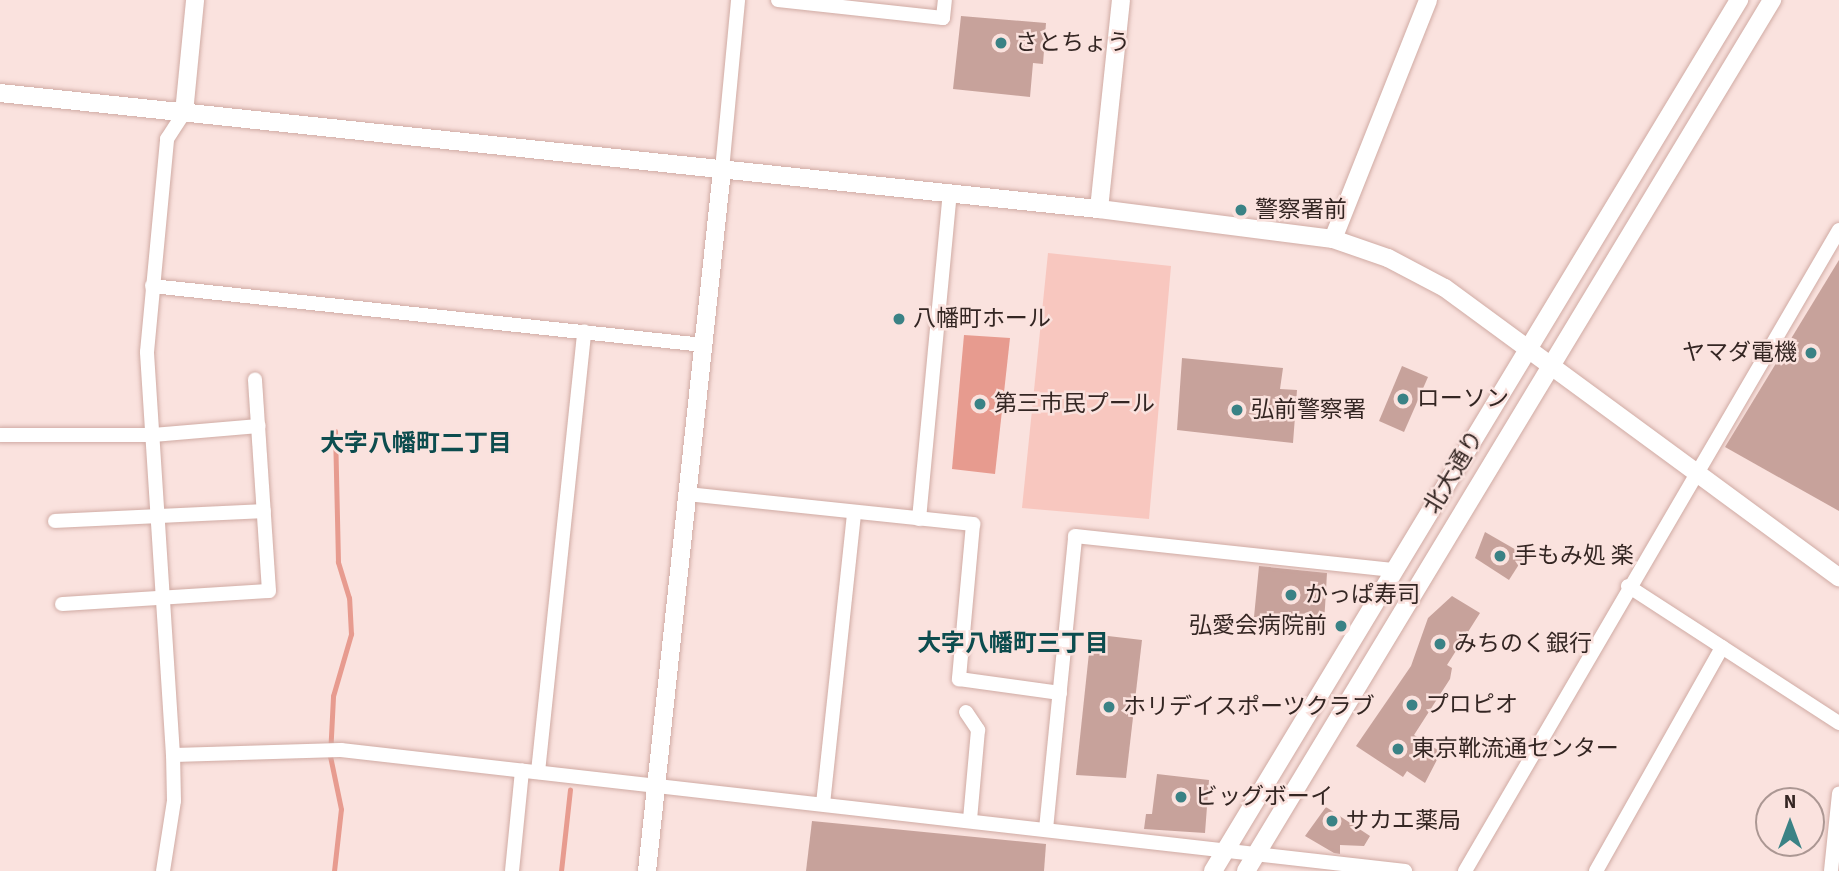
<!DOCTYPE html>
<meta charset="utf-8">
<style>
body{margin:0}
#map{position:relative;width:1839px;height:871px;overflow:hidden;background:#fae2de;font-family:"Source Sans 3","Noto Sans JP",sans-serif}
div>[style]{position:absolute}
.green>*{inset:0;background:#f8c7bf}
.water>*{inset:0;background:#e79b8f}
.stream>*{height:5px;margin:-2.5px;padding:0 2.5px;transform-origin:2.5px;border-radius:2.5px;background:#e79b8f}
.building>*{inset:0;background:#c7a29b}
.roads{filter:drop-shadow(0 0 2px #d0aba4) drop-shadow(0 0 2px #d0aba4)}
.minor>*{height:14px;margin:-7px;padding:0 7px;transform-origin:7px;border-radius:7px;background:#fff}
.tertiary>*{height:18px;margin:-9px;padding:0 9px;transform-origin:9px;border-radius:9px;background:#fff}
.dots>*{width:19px;height:19px;translate:-50% -50%;box-sizing:border-box;border:4px solid #fae2de;border-radius:50%}
span{translate:-50% -50%;white-space:nowrap;text-align:center;line-height:1.15;-webkit-text-stroke:5px #fae2de;paint-order:stroke}
.poi-label{font-size:23px;color:#342623}
.left{translate:0 -50%;text-align:left}
.right{translate:-100% -50%;text-align:right}
.street-label{font-size:23px;color:#342623}
.neighbourhood-label{font-size:24px;color:#0c4c4e;font-weight:700}
.north{position:absolute;left:1755px;top:787px;width:70px;height:70px;box-sizing:border-box;background:#fae2de;border:2px solid #ab9793;border-radius:50%;rotate:0deg;font-size:19px;font-weight:700;line-height:28px;text-align:center;color:#342623}
.north::after{content:'';display:block;margin:auto;width:24px;height:32px;background:#3a8285;clip-path:polygon(50% 0,100% 100%,50% 72%,0 100%)}
</style>
<div id="map">
<div class="green">
<div style="clip-path:polygon(1048px 253px,1171px 266px,1149px 519px,1022px 508px)"></div>
</div>
<div class="water">
<div style="clip-path:polygon(964px 335px,1010px 338px,995px 474px,952px 469px)"></div>
</div>
<div class="stream">
<div style="left:334px;top:871px;width:62px;rotate:-83.6deg"></div>
<div style="left:341px;top:809px;width:54px;rotate:-101.7deg"></div>
<div style="left:330px;top:756px;width:60px;rotate:-87.1deg"></div>
<div style="left:333px;top:696px;width:65px;rotate:-73.8deg"></div>
<div style="left:351px;top:634px;width:36px;rotate:-93deg"></div>
<div style="left:349px;top:598px;width:38px;rotate:-107deg"></div>
<div style="left:338px;top:562px;width:131px;rotate:-91.3deg"></div>
<div style="left:561px;top:871px;width:82px;rotate:-83.7deg"></div>
</div>
<div class="building">
<div style="clip-path:polygon(961px 16px,1046px 23px,1043px 64px,1033px 63px,1030px 97px,953px 89px)"></div>
<div style="clip-path:polygon(1839px 260px,1839px 511px,1725px 447px)"></div>
<div style="clip-path:polygon(1182px 358px,1283px 368px,1280px 389px,1297px 390px,1293px 443px,1177px 430px)"></div>
<div style="clip-path:polygon(1402px 366px,1428px 377px,1404px 432px,1379px 421px)"></div>
<div style="clip-path:polygon(1485px 532px,1525px 555px,1509px 580px,1475px 558px)"></div>
<div style="clip-path:polygon(1259px 566px,1327px 573px,1324px 624px,1254px 617px)"></div>
<div style="clip-path:polygon(1452px 596px,1480px 613px,1447px 665px,1452px 668px,1450px 679px,1414px 735px,1441px 752px,1425px 783px,1407px 771px,1403px 777px,1356px 746px,1411px 666px,1428px 618px)"></div>
<div style="clip-path:polygon(1091px 634px,1142px 640px,1126px 778px,1076px 775px)"></div>
<div style="clip-path:polygon(1157px 774px,1209px 780px,1205px 833px,1144px 829px,1146px 814px,1152px 814px)"></div>
<div style="clip-path:polygon(1326px 807px,1370px 836px,1364px 846px,1340px 845px,1340px 854px,1334px 853px,1305px 836px)"></div>
<div style="clip-path:polygon(812px 821px,1046px 844px,1044px 871px,806px 871px)"></div>
</div>
<div class="roads">
<div class="minor">
<div style="left:778px;top:0;width:166px;rotate:6.2deg"></div>
<div style="left:943px;top:18px;width:18px;rotate:-84deg"></div>
<div style="left:722px;top:170px;width:171px;rotate:-84.6deg"></div>
<div style="left:152px;top:286px;width:554px;rotate:6.11deg"></div>
<div style="left:0;top:435px;width:153px"></div>
<div style="left:153px;top:435px;width:106px;rotate:-4.9deg"></div>
<div style="left:687px;top:494px;width:288px;rotate:6deg"></div>
<div style="left:973px;top:524px;width:156px;rotate:95.2deg"></div>
<div style="left:959px;top:679px;width:102px;rotate:7.9deg"></div>
<div style="left:919px;top:519px;width:327px;rotate:-84.6deg"></div>
<div style="left:55px;top:521px;width:209px;rotate:-2.7deg"></div>
<div style="left:1628px;top:586px;width:252px;rotate:33deg"></div>
<div style="left:62px;top:604px;width:207px;rotate:-3.6deg"></div>
<div style="left:269px;top:591px;width:212px;rotate:-93.8deg"></div>
<div style="left:966px;top:712px;width:22px;rotate:56deg"></div>
<div style="left:978px;top:730px;width:90px;rotate:95.1deg"></div>
<div style="left:173px;top:755px;width:168px;rotate:-1.7deg"></div>
<div style="left:341px;top:750px;width:1071px;rotate:6.49deg"></div>
<div style="left:538px;top:772px;width:443px;rotate:-84deg"></div>
<div style="left:823px;top:804px;width:292px;rotate:-83.9deg"></div>
<div style="left:1046px;top:829px;width:294px;rotate:-84.3deg"></div>
<div style="left:1075px;top:536px;width:322px;rotate:6.1deg"></div>
<div style="left:163px;top:871px;width:71px;rotate:-81.1deg"></div>
<div style="left:174px;top:801px;width:46px;rotate:-91.2deg"></div>
<div style="left:173px;top:755px;width:404px;rotate:-93.7deg"></div>
<div style="left:147px;top:352px;width:214px;rotate:-84.6deg"></div>
<div style="left:167px;top:139px;width:31px;rotate:-57deg"></div>
<div style="left:512px;top:871px;width:101px;rotate:-84.3deg"></div>
<div style="left:1465px;top:871px;width:742px;rotate:-59.74deg"></div>
<div style="left:1596px;top:871px;width:257px;rotate:-60.6deg"></div>
<div style="left:1831px;top:871px;width:78px;rotate:-84.1deg"></div>
</div>
<div class="tertiary">
<div style="left:0;top:93px;width:1105px;rotate:6.03deg"></div>
<div style="left:1099px;top:209px;width:236px;rotate:7.3deg"></div>
<div style="left:1333px;top:239px;width:58px;rotate:19.1deg"></div>
<div style="left:1388px;top:258px;width:64px;rotate:27.8deg"></div>
<div style="left:1445px;top:288px;width:489px;rotate:36.3deg"></div>
<div style="left:184px;top:113px;width:114px;rotate:-84.4deg"></div>
<div style="left:1099px;top:209px;width:210px;rotate:-84deg"></div>
<div style="left:1333px;top:239px;width:257px;rotate:-68.3deg"></div>
<div style="left:647px;top:871px;width:705px;rotate:-83.89deg"></div>
<div style="left:1213px;top:871px;width:1018px;rotate:-58.87deg"></div>
<div style="left:1246px;top:871px;width:1018px;rotate:-58.87deg"></div>
</div>
</div>
<div class="dots">
<div style="left:1001px;top:43px;background:#3a8285"></div>
<div style="left:1241px;top:210px;background:#3a8285"></div>
<div style="left:899px;top:319px;background:#3a8285"></div>
<div style="left:1811px;top:353px;background:#3a8285"></div>
<div style="left:1403px;top:399px;background:#3a8285"></div>
<div style="left:980px;top:404px;background:#3a8285"></div>
<div style="left:1237px;top:410px;background:#3a8285"></div>
<div style="left:1500px;top:556px;background:#3a8285"></div>
<div style="left:1291px;top:595px;background:#3a8285"></div>
<div style="left:1341px;top:626px;background:#3a8285"></div>
<div style="left:1440px;top:644px;background:#3a8285"></div>
<div style="left:1412px;top:705px;background:#3a8285"></div>
<div style="left:1109px;top:707px;background:#3a8285"></div>
<div style="left:1398px;top:749px;background:#3a8285"></div>
<div style="left:1181px;top:797px;background:#3a8285"></div>
<div style="left:1332px;top:821px;background:#3a8285"></div>
</div>
<div class="poi-label">
<span class="left" style="left:1015px;top:43px">さとちょう</span>
<span class="left" style="left:1255px;top:210px">警察署前</span>
<span class="left" style="left:913px;top:319px">八幡町ホール</span>
<span class="right" style="left:1797px;top:353px">ヤマダ電機</span>
<span class="left" style="left:1417px;top:399px">ローソン</span>
<span class="left" style="left:994px;top:404px">第三市民プール</span>
<span class="left" style="left:1251px;top:410px">弘前警察署</span>
<span class="left" style="left:1514px;top:556px">手もみ処 楽</span>
<span class="left" style="left:1305px;top:595px">かっぱ寿司</span>
<span class="right" style="left:1327px;top:626px">弘愛会病院前</span>
<span class="left" style="left:1454px;top:644px">みちのく銀行</span>
<span class="left" style="left:1426px;top:705px">プロピオ</span>
<span class="left" style="left:1123px;top:707px">ホリデイスポーツクラブ</span>
<span class="left" style="left:1412px;top:749px">東京靴流通センター</span>
<span class="left" style="left:1195px;top:797px">ビッグボーイ</span>
<span class="left" style="left:1346px;top:821px">サカエ薬局</span>
</div>
<div class="street-label">
<span style="left:1454px;top:472px;rotate:-59deg">北大通り</span>
</div>
<div class="neighbourhood-label">
<span style="left:416px;top:444px">大字八幡町二丁目</span>
<span style="left:1013px;top:644px">大字八幡町三丁目</span>
</div>
<div class="north">N</div>
</div>
